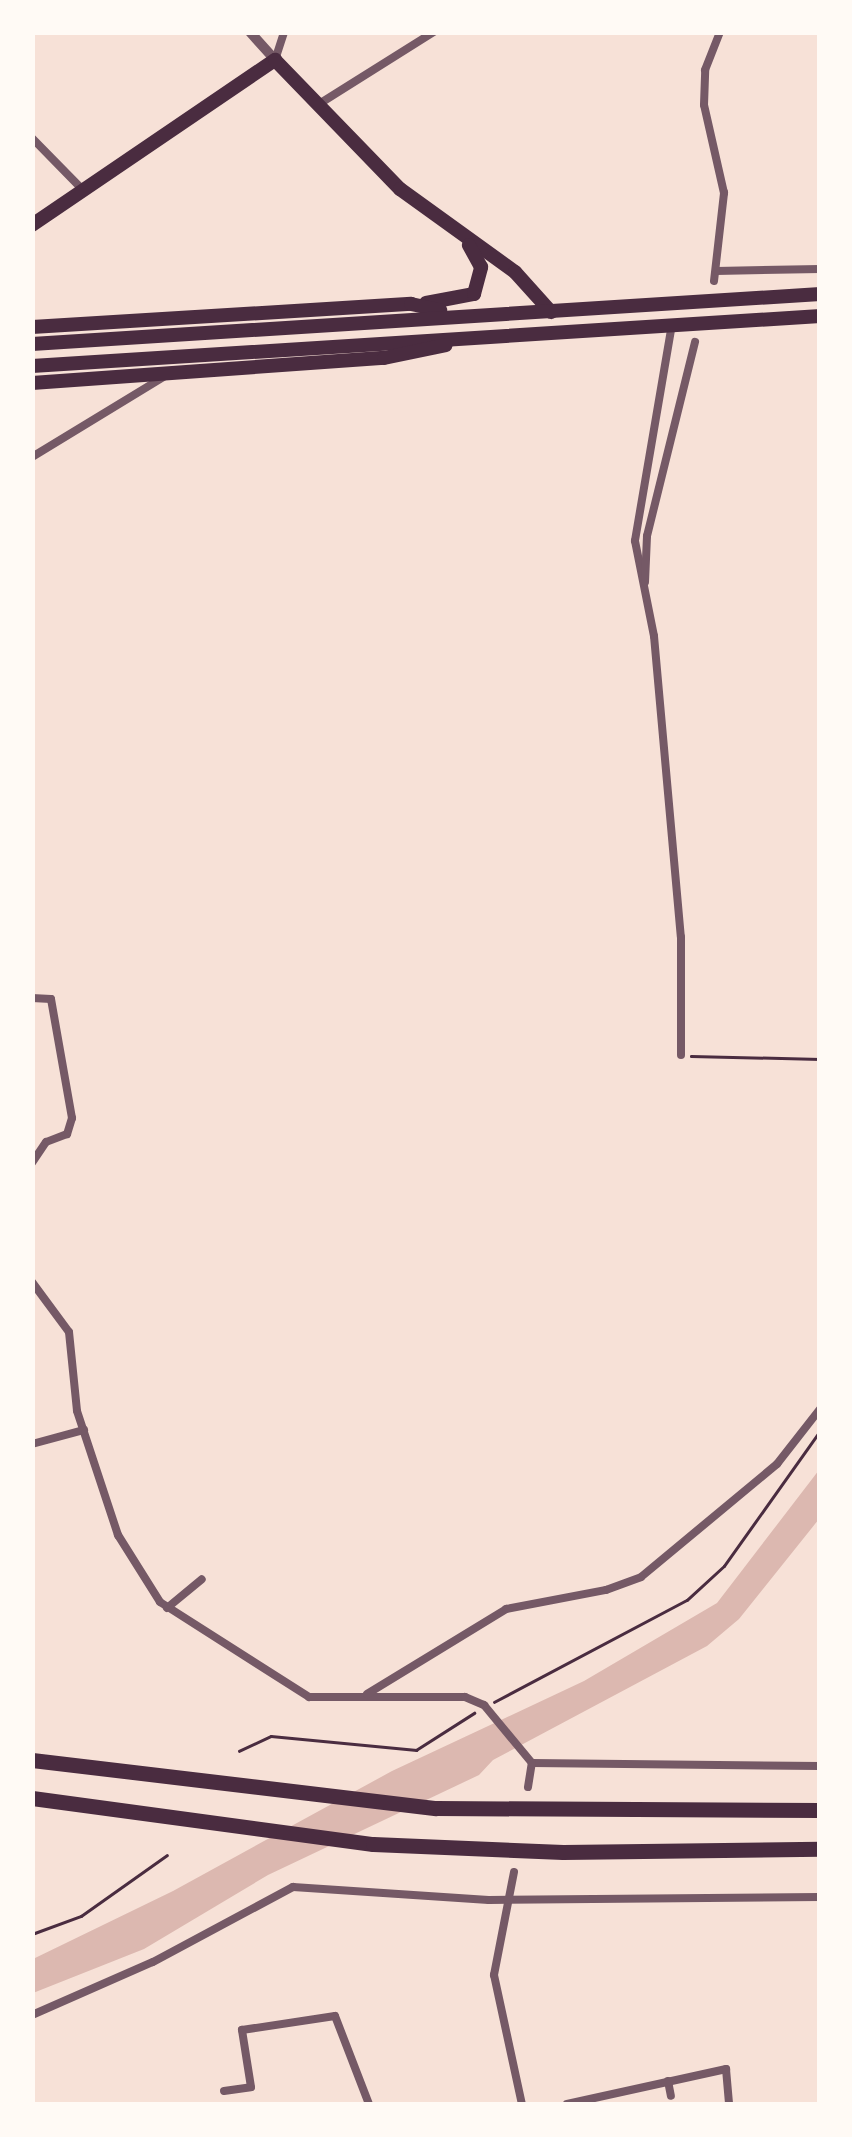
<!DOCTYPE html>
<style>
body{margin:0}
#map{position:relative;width:852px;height:2137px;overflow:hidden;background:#f7e1d7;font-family:"DM Sans",sans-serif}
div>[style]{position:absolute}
.water>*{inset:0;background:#dcb8b0}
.path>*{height:2.5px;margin:-1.25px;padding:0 1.25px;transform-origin:1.25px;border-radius:1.25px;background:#4a2c40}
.minor>*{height:8px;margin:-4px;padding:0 4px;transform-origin:4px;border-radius:4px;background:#755966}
.tertiary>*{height:10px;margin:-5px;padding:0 5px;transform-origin:5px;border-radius:5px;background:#755966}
.trunk>*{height:14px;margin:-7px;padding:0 7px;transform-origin:7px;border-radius:7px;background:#4a2c40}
.motorway>*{height:15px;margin:-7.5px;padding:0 7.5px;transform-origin:7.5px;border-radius:7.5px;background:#4a2c40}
span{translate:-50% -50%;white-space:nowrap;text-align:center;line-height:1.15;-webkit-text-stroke:8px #fffaf5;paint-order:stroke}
.frame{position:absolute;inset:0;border:35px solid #fffaf5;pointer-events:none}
</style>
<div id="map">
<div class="water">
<div style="clip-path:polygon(819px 1470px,819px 1519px,739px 1619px,707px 1646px,493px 1760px,479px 1775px,268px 1875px,144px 1949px,33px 1993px,33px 1959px,173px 1891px,392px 1771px,584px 1681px,717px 1603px)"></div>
</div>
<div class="path">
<div style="left:691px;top:1056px;width:129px;rotate:1.3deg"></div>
<div style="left:494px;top:1702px;width:218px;rotate:-27.9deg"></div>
<div style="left:687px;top:1600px;width:50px;rotate:-42.6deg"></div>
<div style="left:724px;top:1566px;width:166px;rotate:-54.6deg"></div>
<div style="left:239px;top:1751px;width:35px;rotate:-25deg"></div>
<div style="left:271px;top:1736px;width:146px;rotate:5.5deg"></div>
<div style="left:416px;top:1750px;width:69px;rotate:-32.5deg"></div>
<div style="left:32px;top:1934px;width:52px;rotate:-20.2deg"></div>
<div style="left:81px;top:1916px;width:105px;rotate:-35.3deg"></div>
</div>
<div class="minor">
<div style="left:275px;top:60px;width:29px;rotate:-72deg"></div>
<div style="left:319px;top:104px;width:136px;rotate:-32.1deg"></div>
<div style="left:32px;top:138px;width:73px;rotate:45.6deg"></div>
<div style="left:716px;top:271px;width:104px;rotate:-1.1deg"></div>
<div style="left:714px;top:281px;width:89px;rotate:-83.5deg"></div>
<div style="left:724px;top:193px;width:90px;rotate:-102.8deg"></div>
<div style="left:704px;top:105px;width:35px;rotate:-88deg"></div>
<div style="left:705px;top:70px;width:41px;rotate:-68.5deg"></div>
<div style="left:672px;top:324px;width:220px;rotate:99.7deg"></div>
<div style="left:635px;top:541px;width:97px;rotate:78.7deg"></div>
<div style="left:654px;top:636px;width:302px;rotate:84.9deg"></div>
<div style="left:681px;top:937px;width:118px;rotate:90deg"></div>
<div style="left:32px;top:457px;width:156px;rotate:-31.3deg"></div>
<div style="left:645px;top:582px;width:46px;rotate:-87.5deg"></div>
<div style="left:647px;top:536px;width:200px;rotate:-76.1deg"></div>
<div style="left:32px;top:998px;width:19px;rotate:3deg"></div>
<div style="left:51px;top:999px;width:121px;rotate:80deg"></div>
<div style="left:72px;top:1118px;width:17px;rotate:107deg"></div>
<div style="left:67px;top:1134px;width:22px;rotate:159deg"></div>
<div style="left:46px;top:1142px;width:25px;rotate:124deg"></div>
<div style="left:32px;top:1282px;width:62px;rotate:53.5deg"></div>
<div style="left:69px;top:1332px;width:79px;rotate:84.2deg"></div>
<div style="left:77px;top:1411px;width:131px;rotate:71.7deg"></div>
<div style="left:118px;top:1535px;width:79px;rotate:57.9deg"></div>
<div style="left:160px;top:1602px;width:177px;rotate:32.5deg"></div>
<div style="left:309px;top:1697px;width:156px"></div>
<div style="left:465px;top:1697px;width:21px;rotate:23deg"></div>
<div style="left:484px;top:1705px;width:75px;rotate:50.4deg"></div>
<div style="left:32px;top:1444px;width:54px;rotate:-15.1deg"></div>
<div style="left:167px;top:1608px;width:45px;rotate:-39.6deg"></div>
<div style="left:367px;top:1694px;width:163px;rotate:-31.4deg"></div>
<div style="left:506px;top:1609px;width:102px;rotate:-10.8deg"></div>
<div style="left:606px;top:1590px;width:37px;rotate:-20deg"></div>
<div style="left:641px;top:1577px;width:177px;rotate:-39.7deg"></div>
<div style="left:777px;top:1464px;width:70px;rotate:-52deg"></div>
<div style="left:532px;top:1763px;width:288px;rotate:0.6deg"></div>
<div style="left:528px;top:1787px;width:24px;rotate:-81deg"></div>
<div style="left:514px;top:1872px;width:105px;rotate:101deg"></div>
<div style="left:494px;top:1975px;width:132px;rotate:77.8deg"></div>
<div style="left:32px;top:2015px;width:132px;rotate:-23.7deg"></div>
<div style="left:153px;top:1962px;width:159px;rotate:-28.2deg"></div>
<div style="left:293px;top:1887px;width:196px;rotate:3.8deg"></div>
<div style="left:489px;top:1900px;width:331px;rotate:-0.5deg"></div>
<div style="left:668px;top:2081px;width:15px;rotate:79deg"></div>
<div style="left:224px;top:2091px;width:27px;rotate:-8deg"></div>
<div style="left:251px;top:2087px;width:58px;rotate:-99deg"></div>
<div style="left:242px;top:2030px;width:94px;rotate:-8.6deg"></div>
<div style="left:335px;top:2016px;width:94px;rotate:68.9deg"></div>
<div style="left:567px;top:2104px;width:163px;rotate:-12.4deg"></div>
<div style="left:726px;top:2069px;width:35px;rotate:85deg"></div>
</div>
<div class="tertiary">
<div style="left:250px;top:32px;width:38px;rotate:48deg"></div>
</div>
<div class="trunk">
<div style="left:32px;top:225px;width:294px;rotate:-34.2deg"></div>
<div style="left:275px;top:60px;width:180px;rotate:45.9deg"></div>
<div style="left:400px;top:189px;width:142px;rotate:35.8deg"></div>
<div style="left:515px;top:272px;width:54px;rotate:48deg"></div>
<div style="left:426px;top:303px;width:49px;rotate:-10.6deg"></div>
<div style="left:474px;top:294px;width:28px;rotate:-75deg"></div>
<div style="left:481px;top:267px;width:25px;rotate:-119deg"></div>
<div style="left:32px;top:327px;width:380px;rotate:-3.5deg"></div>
<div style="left:411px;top:304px;width:30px;rotate:12deg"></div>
<div style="left:32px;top:344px;width:790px;rotate:-3.63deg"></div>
<div style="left:32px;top:366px;width:790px;rotate:-3.63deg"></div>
<div style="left:32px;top:383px;width:353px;rotate:-4.1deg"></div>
<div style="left:384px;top:358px;width:63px;rotate:-11.8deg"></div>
</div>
<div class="motorway">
<div style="left:32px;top:1760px;width:407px;rotate:6.8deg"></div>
<div style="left:436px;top:1808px;width:384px;rotate:0.3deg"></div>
<div style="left:32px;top:1798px;width:344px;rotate:7.7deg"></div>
<div style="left:373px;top:1844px;width:190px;rotate:2.4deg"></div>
<div style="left:563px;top:1852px;width:257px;rotate:-0.7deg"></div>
</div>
<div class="frame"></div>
</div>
